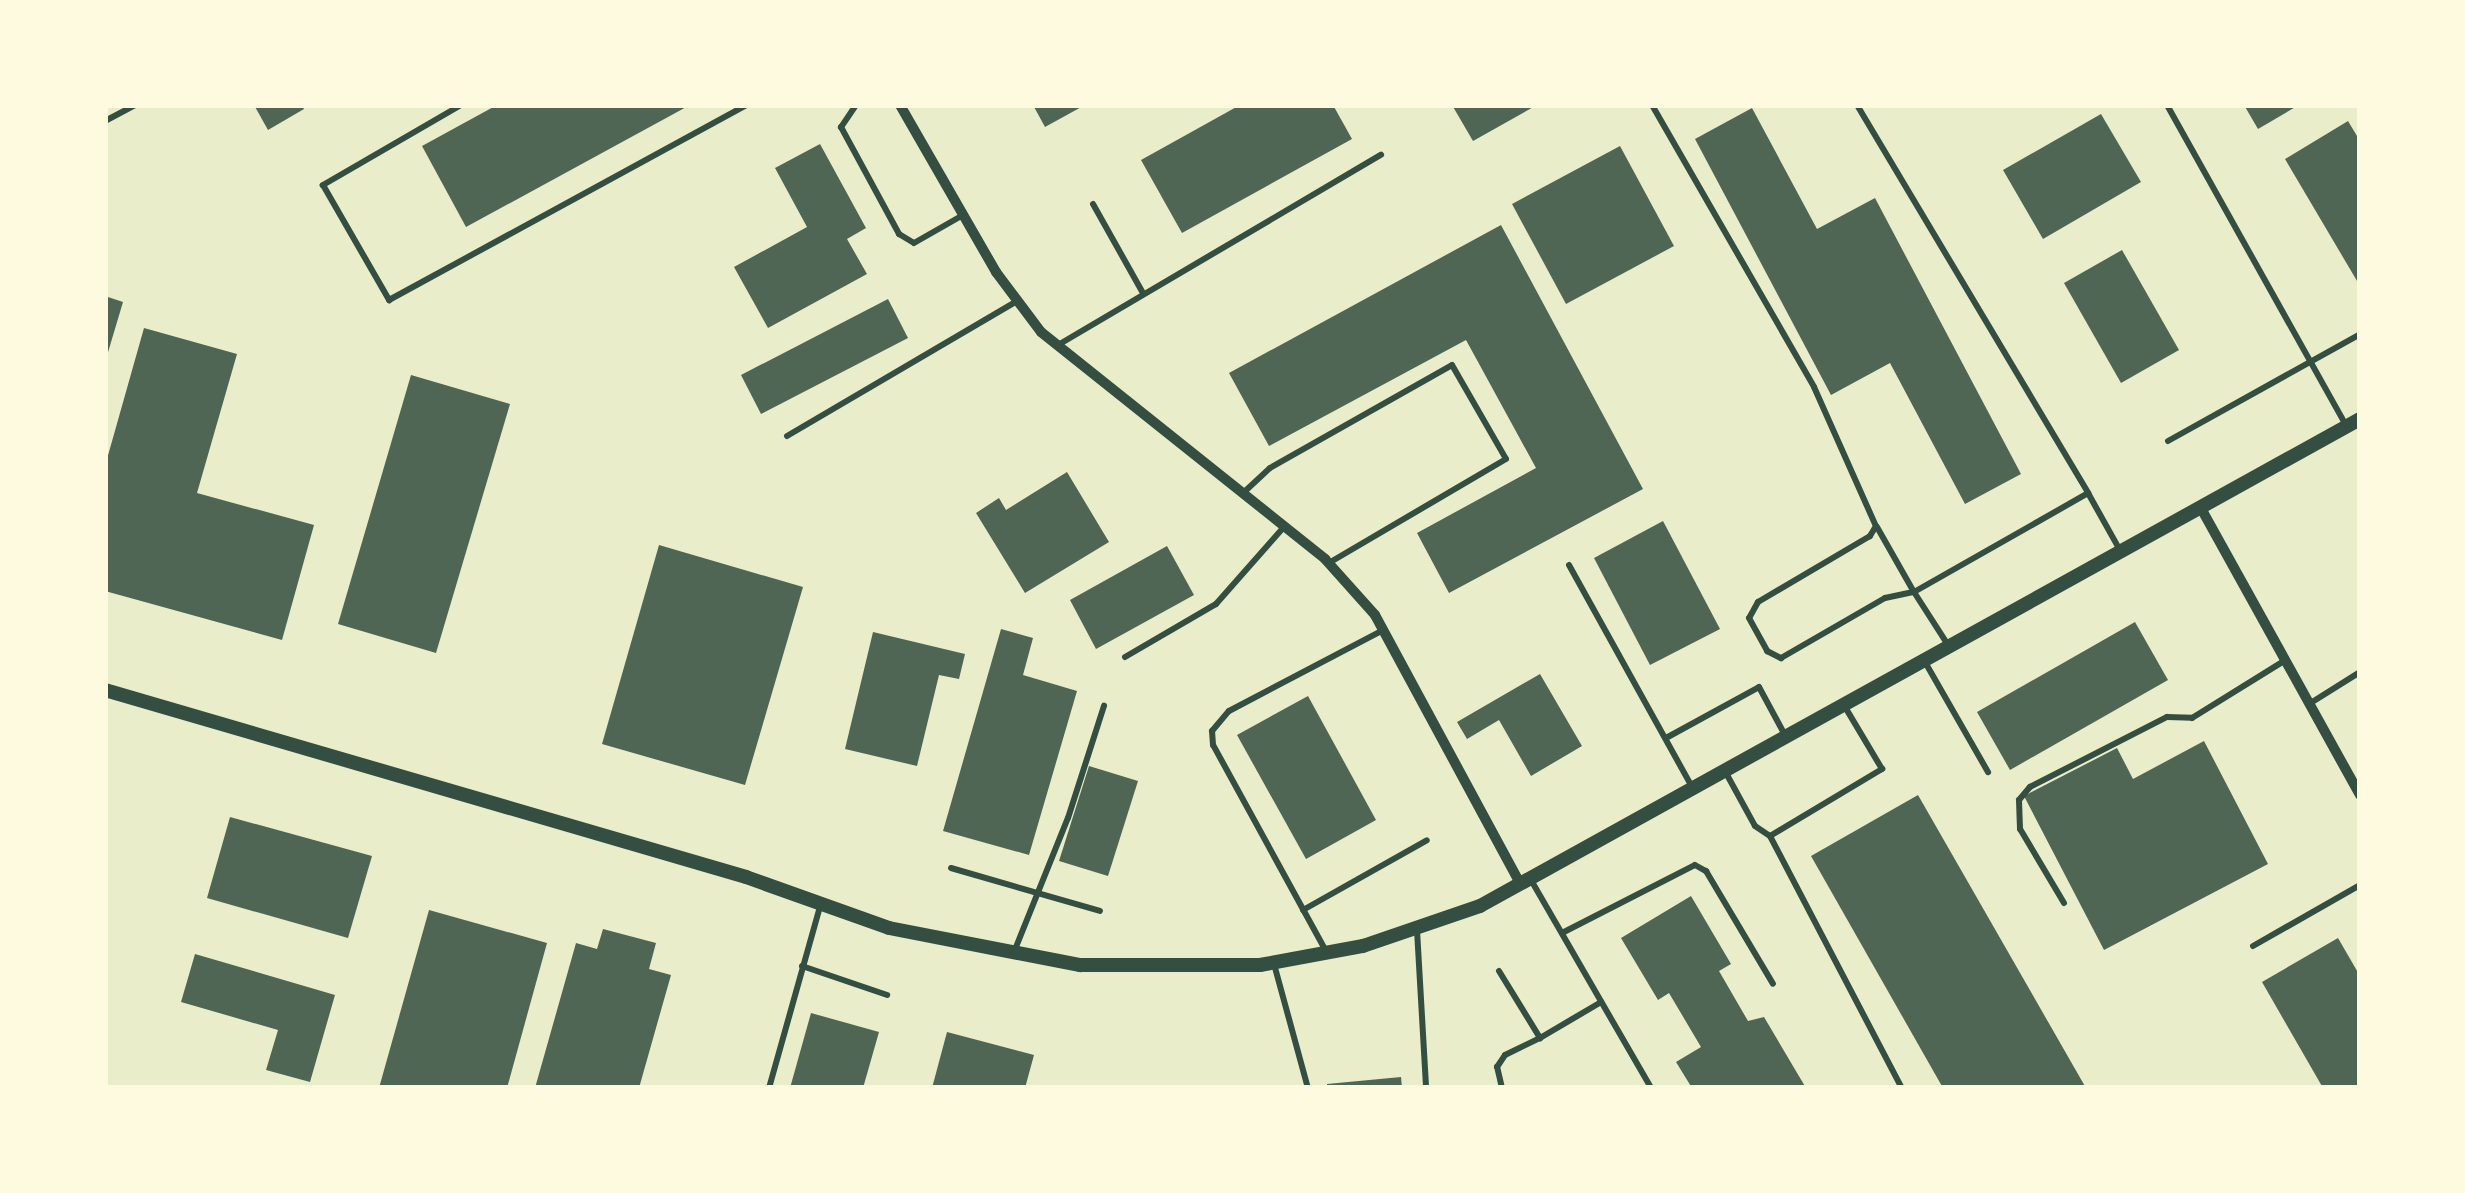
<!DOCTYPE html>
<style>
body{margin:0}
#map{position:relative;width:2465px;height:1193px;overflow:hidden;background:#e9edc9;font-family:Jost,sans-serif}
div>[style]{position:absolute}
.building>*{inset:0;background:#4f6655}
.service>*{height:6px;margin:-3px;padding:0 3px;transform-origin:3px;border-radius:3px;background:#344e41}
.minor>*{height:10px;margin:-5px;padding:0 5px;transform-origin:5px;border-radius:5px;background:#344e41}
.tertiary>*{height:14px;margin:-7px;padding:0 7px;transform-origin:7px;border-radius:7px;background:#344e41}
span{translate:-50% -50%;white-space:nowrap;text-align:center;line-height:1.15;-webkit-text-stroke:9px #fefae0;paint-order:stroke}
.frame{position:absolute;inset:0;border:108px solid #fefae0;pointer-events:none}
</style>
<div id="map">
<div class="building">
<div style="clip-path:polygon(254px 105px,302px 105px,304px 109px,268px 130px)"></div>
<div style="clip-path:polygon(497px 105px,690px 105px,466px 227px,422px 146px)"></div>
<div style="clip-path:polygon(1033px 105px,1085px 105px,1045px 127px)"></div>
<div style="clip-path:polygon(1240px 105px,1333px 105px,1352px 139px,1182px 233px,1141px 160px)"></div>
<div style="clip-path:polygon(1452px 105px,1537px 105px,1473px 141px)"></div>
<div style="clip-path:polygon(2244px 105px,2299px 105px,2258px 129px)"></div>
<div style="clip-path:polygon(1752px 108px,1817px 229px,1875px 198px,2021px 474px,1965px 504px,1890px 363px,1831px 395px,1695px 139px)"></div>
<div style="clip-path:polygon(2101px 114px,2141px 182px,2043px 239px,2003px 170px)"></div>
<div style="clip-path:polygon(2348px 121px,2360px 141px,2360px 286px,2285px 159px)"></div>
<div style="clip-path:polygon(820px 144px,866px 228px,847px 239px,867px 274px,768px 328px,734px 267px,807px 227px,775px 168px)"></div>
<div style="clip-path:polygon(1620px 146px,1674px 246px,1566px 304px,1512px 204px)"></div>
<div style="clip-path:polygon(1501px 225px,1643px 489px,1449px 593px,1417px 533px,1536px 468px,1466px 340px,1269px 446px,1229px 373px)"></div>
<div style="clip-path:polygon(2122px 250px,2179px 350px,2121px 383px,2064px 283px)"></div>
<div style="clip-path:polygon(105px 296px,123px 302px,106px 359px,105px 358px)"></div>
<div style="clip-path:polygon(888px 299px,908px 338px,761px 414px,741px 375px)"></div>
<div style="clip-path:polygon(144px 328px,237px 354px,197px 493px,314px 525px,282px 640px,105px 591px,105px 466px)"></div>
<div style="clip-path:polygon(411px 375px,510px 404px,436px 653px,338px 624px)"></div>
<div style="clip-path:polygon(1067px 472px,1109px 542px,1025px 593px,976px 513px,999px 498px,1006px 510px)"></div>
<div style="clip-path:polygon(1663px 521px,1720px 629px,1650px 665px,1594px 558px)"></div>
<div style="clip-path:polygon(659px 545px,803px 587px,745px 785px,602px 744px)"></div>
<div style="clip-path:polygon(1167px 546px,1194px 595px,1096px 649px,1070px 600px)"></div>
<div style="clip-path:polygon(2135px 622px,2168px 680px,2010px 770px,1977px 712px)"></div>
<div style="clip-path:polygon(1001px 629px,1033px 638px,1023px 675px,1077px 691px,1029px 855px,943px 831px)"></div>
<div style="clip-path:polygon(873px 632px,965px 654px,959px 679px,939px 675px,917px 766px,845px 749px)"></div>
<div style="clip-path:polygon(1540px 674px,1582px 746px,1531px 776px,1499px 720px,1467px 739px,1457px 722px)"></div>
<div style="clip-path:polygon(1308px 696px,1376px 820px,1306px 859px,1237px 735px)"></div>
<div style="clip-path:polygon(2204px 741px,2268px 864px,2104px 950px,2024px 796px,2117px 748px,2133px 779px)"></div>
<div style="clip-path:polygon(1089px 766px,1138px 781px,1108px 876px,1059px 861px)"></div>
<div style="clip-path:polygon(1918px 795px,2086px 1088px,1943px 1088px,1811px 856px)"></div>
<div style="clip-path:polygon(230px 817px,372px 856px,348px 938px,207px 898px)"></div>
<div style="clip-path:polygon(1691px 896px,1731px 964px,1719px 971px,1748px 1021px,1764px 1017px,1806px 1088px,1692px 1088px,1676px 1062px,1701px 1047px,1669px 993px,1658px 1000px,1621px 938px)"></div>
<div style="clip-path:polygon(429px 910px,547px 943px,507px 1088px,379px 1088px)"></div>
<div style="clip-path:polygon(603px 929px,656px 943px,649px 969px,671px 975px,639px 1088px,535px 1088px,576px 943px,597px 949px)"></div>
<div style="clip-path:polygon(2338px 938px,2360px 976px,2360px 1088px,2323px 1088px,2262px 982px)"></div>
<div style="clip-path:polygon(195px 954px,335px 995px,310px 1082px,266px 1070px,278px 1030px,181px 1002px)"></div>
<div style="clip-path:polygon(811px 1013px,879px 1032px,863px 1088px,790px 1088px)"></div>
<div style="clip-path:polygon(947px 1032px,1034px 1055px,1025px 1088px,932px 1088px)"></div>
<div style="clip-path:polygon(1401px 1077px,1402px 1088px,1327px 1088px,1327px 1084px)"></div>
</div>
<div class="service">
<div style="left:461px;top:105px;width:160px;rotate:149.9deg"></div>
<div style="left:323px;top:185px;width:133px;rotate:60.1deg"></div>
<div style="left:389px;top:300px;width:408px;rotate:-28.6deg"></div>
<div style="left:856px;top:105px;width:27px;rotate:124deg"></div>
<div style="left:841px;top:127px;width:122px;rotate:61.5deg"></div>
<div style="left:899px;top:234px;width:17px;rotate:31deg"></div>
<div style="left:914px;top:243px;width:56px;rotate:-29.7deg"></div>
<div style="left:1652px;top:105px;width:325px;rotate:60.1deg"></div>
<div style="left:1814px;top:387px;width:152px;rotate:66deg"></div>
<div style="left:1876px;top:526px;width:12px;rotate:121deg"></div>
<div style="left:1870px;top:536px;width:130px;rotate:149.5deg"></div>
<div style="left:1758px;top:602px;width:18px;rotate:119deg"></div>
<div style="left:1749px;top:618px;width:38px;rotate:61deg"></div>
<div style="left:1767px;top:651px;width:16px;rotate:27deg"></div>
<div style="left:1781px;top:658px;width:120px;rotate:-30deg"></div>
<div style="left:1885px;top:598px;width:30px;rotate:-12deg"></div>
<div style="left:1914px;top:592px;width:67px;rotate:57.3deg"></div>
<div style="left:1857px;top:105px;width:452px;rotate:59.2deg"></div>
<div style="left:2167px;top:105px;width:367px;rotate:60.8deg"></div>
<div style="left:105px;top:121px;width:34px;rotate:-28deg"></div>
<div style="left:1093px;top:204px;width:102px;rotate:60.7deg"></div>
<div style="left:1058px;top:345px;width:375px;rotate:-30.5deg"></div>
<div style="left:787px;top:436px;width:267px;rotate:-30.4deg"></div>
<div style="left:2168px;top:441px;width:220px;rotate:-29.1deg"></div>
<div style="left:1242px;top:494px;width:38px;rotate:-43deg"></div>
<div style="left:1270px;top:468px;width:209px;rotate:-29.5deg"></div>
<div style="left:1452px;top:365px;width:108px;rotate:60.1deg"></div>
<div style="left:1506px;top:459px;width:205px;rotate:149.6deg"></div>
<div style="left:1877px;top:527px;width:75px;rotate:60.4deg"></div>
<div style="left:1914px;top:592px;width:200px;rotate:-29.6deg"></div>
<div style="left:2088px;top:493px;width:68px;rotate:60.8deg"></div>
<div style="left:1569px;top:565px;width:256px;rotate:61deg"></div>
<div style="left:1125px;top:657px;width:105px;rotate:-30.2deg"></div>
<div style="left:1216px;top:604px;width:103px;rotate:-48.6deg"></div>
<div style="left:1925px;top:662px;width:127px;rotate:60.2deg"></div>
<div style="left:2309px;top:704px;width:60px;rotate:-32.1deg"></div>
<div style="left:1666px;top:738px;width:106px;rotate:-28.7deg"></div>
<div style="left:1759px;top:687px;width:57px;rotate:61.6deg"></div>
<div style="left:1726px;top:773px;width:60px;rotate:61.3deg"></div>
<div style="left:1755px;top:826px;width:18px;rotate:34deg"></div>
<div style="left:1770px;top:836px;width:131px;rotate:-30.9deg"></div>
<div style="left:1882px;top:769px;width:72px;rotate:-120.8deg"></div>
<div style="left:1770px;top:836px;width:284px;rotate:62.4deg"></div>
<div style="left:951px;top:868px;width:155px;rotate:16.1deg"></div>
<div style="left:1531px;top:880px;width:240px;rotate:60deg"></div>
<div style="left:2064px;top:903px;width:86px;rotate:-120.7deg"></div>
<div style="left:2020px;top:829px;width:29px;rotate:-92deg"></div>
<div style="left:2019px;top:800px;width:17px;rotate:-50deg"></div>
<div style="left:2030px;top:787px;width:154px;rotate:-27.1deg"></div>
<div style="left:2167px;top:717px;width:25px;rotate:2deg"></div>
<div style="left:2192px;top:718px;width:108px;rotate:-31.8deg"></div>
<div style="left:1303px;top:910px;width:142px;rotate:-29.4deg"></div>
<div style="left:1417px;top:930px;width:158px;rotate:86.7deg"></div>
<div style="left:1562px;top:933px;width:149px;rotate:-27.1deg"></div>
<div style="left:1695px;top:865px;width:13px;rotate:29deg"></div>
<div style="left:1706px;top:871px;width:131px;rotate:59.3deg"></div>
<div style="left:2253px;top:946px;width:123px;rotate:-29.7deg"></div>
<div style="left:1014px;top:952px;width:144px;rotate:-68.1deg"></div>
<div style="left:1068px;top:818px;width:118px;rotate:-72.2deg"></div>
<div style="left:1327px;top:953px;width:237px;rotate:-118.7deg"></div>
<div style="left:1213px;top:745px;width:14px;rotate:-94deg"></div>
<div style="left:1212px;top:731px;width:26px;rotate:-50deg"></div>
<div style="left:1229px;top:711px;width:174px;rotate:-27.7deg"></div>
<div style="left:1274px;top:964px;width:129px;rotate:74.7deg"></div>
<div style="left:802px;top:966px;width:90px;rotate:18.8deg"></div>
<div style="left:1499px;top:971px;width:79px;rotate:58.5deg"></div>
<div style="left:1540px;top:1038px;width:71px;rotate:-30.5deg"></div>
<div style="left:769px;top:1088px;width:188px;rotate:-74.3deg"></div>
<div style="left:1502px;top:1088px;width:22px;rotate:-103deg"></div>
<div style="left:1497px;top:1067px;width:14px;rotate:-56deg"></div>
<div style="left:1505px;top:1055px;width:39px;rotate:-26deg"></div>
</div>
<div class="minor">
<div style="left:900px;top:105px;width:193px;rotate:60.1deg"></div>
<div style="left:996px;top:272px;width:75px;rotate:53.1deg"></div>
<div style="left:1041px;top:332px;width:364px;rotate:38.6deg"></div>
<div style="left:1325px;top:559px;width:75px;rotate:48.2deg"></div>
<div style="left:1375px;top:615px;width:307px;rotate:61.6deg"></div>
<div style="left:2202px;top:510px;width:326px;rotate:61deg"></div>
</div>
<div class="tertiary">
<div style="left:105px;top:690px;width:668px;rotate:16.26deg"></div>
<div style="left:746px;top:877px;width:152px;rotate:19.6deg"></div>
<div style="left:889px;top:928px;width:195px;rotate:11deg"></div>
<div style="left:1080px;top:965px;width:180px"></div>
<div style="left:1260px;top:965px;width:105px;rotate:-10.5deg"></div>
<div style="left:1363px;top:946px;width:124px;rotate:-18.9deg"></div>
<div style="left:1480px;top:906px;width:1006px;rotate:-28.96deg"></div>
</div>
<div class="frame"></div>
</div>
